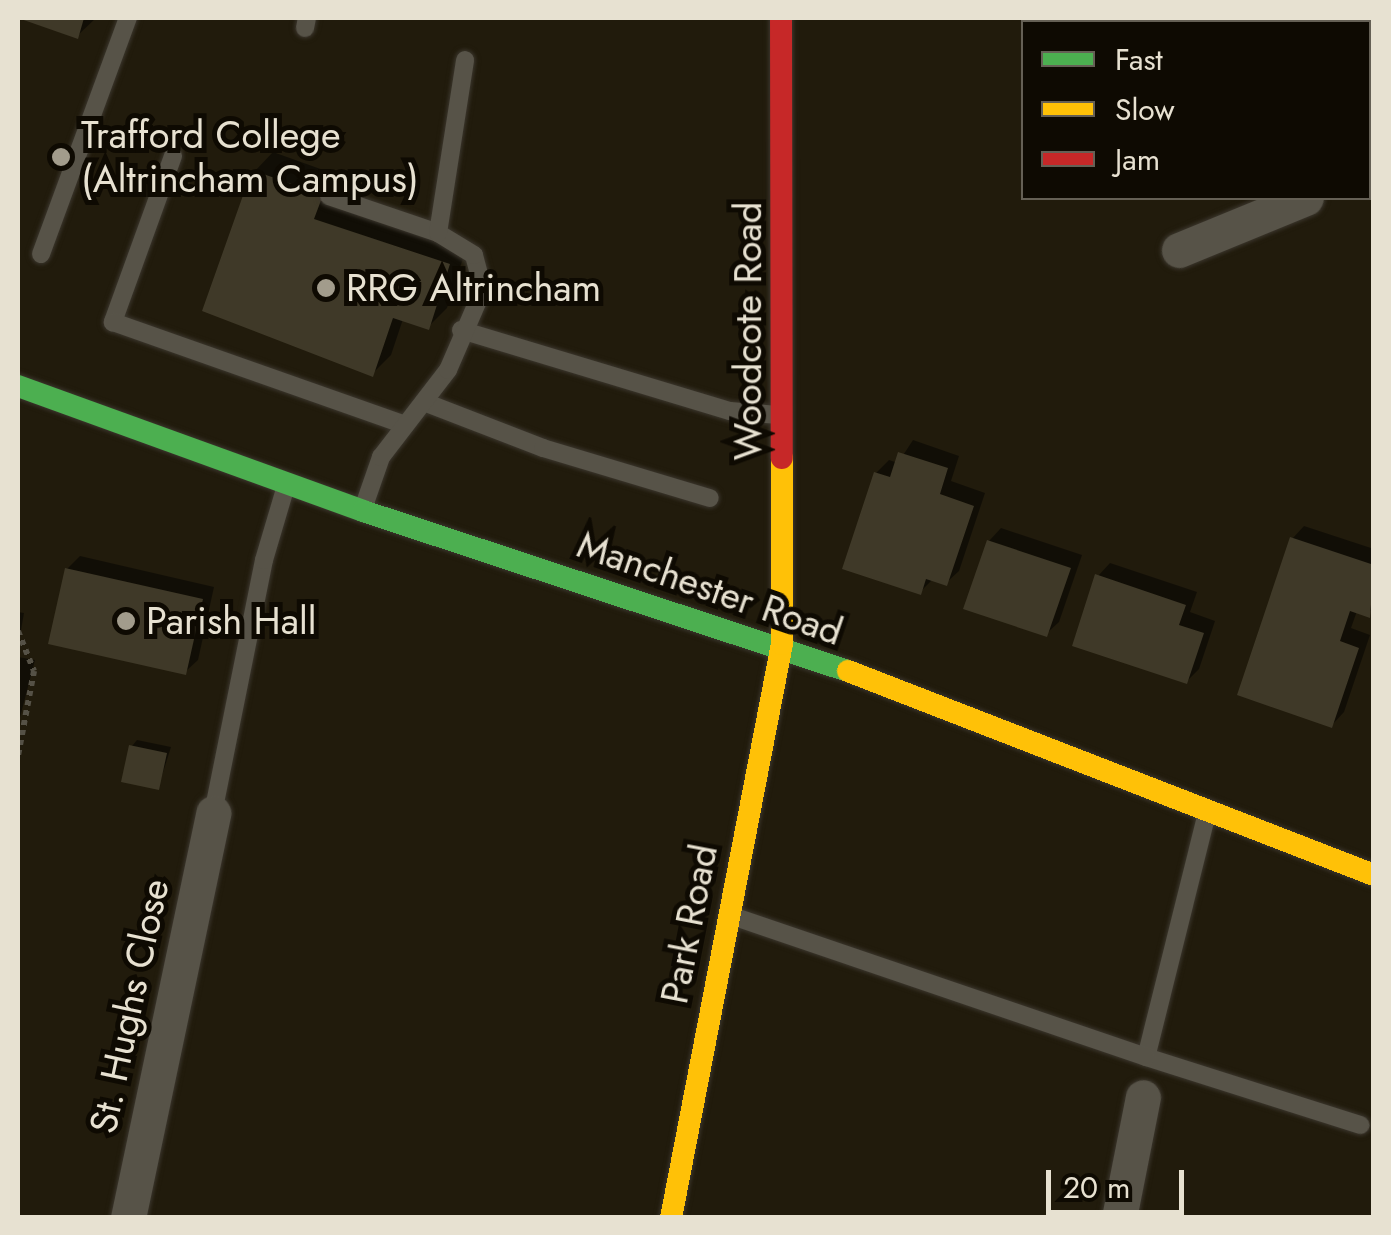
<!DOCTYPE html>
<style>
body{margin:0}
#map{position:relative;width:1391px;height:1235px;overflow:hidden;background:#211b0c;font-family:Jost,sans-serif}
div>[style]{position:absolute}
.shadow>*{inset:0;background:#0007}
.building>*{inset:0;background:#3f3928}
.path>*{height:6px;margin-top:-3px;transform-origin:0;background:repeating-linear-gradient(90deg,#555146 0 5px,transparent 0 10px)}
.roads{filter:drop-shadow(0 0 2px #3b362d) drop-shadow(0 0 2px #3b362d)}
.lane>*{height:18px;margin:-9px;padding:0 9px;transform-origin:9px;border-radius:9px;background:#575348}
.street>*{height:35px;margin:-17.5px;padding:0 17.5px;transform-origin:17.5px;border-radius:17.5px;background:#575348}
.fast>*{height:22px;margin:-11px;padding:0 11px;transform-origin:11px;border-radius:11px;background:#4caf50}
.slow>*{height:22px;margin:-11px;padding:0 11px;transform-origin:11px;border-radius:11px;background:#ffc107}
.jam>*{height:22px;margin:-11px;padding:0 11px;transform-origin:11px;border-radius:11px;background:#c62828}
.dots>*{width:28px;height:28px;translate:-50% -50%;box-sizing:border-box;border:5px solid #0e0a02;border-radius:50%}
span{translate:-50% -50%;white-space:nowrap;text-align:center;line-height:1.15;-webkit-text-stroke:10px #0e0a02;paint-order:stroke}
.poi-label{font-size:38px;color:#e7e1d1}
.left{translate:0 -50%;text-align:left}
.street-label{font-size:38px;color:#e7e1d1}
.frame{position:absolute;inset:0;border:20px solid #e7e1d1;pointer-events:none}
.legend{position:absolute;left:1021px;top:20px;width:350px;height:180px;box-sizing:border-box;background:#0e0a02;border:2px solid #656055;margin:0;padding:12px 18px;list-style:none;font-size:30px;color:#e7e1d1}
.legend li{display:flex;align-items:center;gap:20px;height:50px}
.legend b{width:50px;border:2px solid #656055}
.scale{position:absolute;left:1046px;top:1170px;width:138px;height:45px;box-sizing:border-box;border:5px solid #e7e1d1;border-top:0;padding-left:12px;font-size:30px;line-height:35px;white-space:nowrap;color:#e7e1d1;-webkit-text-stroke:8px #0e0a02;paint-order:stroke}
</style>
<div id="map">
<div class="shadow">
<div style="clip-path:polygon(19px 18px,96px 18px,77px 36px)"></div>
<div style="clip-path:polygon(273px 152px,340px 176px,331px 200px,467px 246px,447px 308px,428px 327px,403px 319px,391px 355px,372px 374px,255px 171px)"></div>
<div style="clip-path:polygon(913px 440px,959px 456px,951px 481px,985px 493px,959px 571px,946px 583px,933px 579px,920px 592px,876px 473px,889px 460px,898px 463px)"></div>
<div style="clip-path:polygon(1304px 526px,1374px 549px,1374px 611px,1357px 611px,1351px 628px,1370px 635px,1344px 712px,1332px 725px,1292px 539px)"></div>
<div style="clip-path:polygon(1001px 528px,1082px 555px,1059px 622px,1046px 634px,989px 541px)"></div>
<div style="clip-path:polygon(80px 556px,214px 587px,198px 660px,185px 672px,67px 569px)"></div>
<div style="clip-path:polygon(1110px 563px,1197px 592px,1190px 612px,1215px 621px,1199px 669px,1187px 681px,1098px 576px)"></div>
<div style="clip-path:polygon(18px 612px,24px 613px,18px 647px)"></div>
<div style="clip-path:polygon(18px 657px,35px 660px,18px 725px)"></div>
<div style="clip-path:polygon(137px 740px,171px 747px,158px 788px,132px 746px)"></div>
</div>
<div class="building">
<div style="clip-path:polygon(18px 18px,84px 18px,78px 39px)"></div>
<div style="clip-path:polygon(252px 170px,323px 195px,314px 219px,450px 264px,429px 330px,393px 318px,373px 377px,202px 311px)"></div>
<div style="clip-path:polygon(898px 452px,948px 468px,940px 494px,974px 506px,947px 586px,926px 579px,921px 595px,842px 569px,874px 472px,890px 477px)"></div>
<div style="clip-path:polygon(1290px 537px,1374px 565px,1370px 618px,1350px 611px,1340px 641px,1359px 648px,1332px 728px,1237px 695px)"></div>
<div style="clip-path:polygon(987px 540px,1071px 568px,1047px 637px,963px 609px)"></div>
<div style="clip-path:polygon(65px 568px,203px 599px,186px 675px,48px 644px)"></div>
<div style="clip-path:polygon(1095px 574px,1186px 605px,1179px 625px,1204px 633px,1187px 684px,1072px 646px)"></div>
<div style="clip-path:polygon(129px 745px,167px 753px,159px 790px,121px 782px)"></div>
</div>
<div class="path">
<div style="left:18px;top:631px;width:43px;rotate:68.2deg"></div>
<div style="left:34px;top:671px;width:86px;rotate:100.7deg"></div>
</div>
<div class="roads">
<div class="lane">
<div style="left:305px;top:28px;width:10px;rotate:-79deg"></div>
<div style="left:173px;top:156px;width:177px;rotate:109.9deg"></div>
<div style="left:113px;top:322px;width:307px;rotate:19.4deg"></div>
<div style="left:329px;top:196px;width:115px;rotate:18.7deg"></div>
<div style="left:41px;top:254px;width:252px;rotate:-69.8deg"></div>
<div style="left:461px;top:330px;width:281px;rotate:16.8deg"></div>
<div style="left:730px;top:411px;width:48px;rotate:4.8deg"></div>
<div style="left:424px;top:402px;width:128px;rotate:21.1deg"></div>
<div style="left:543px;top:448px;width:174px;rotate:16.7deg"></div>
<div style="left:365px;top:503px;width:49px;rotate:-70.8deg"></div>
<div style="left:381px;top:457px;width:110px;rotate:-52.4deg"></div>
<div style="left:448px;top:370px;width:88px;rotate:-66.6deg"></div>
<div style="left:483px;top:289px;width:35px;rotate:-105deg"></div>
<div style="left:474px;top:255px;width:42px;rotate:-148.6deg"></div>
<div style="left:438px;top:233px;width:175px;rotate:-81.1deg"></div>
<div style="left:213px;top:813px;width:258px;rotate:-78.6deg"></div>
<div style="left:264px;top:560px;width:74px;rotate:-73.5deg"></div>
<div style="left:1205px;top:821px;width:243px;rotate:104deg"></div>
<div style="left:1146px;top:1057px;width:225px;rotate:17.6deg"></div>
<div style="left:735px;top:917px;width:434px;rotate:18.8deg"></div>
</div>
<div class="street">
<div style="left:1368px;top:172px;width:6px;rotate:-18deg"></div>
<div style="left:1179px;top:250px;width:137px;rotate:-22.3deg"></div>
<div style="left:128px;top:1218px;width:414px;rotate:-78.1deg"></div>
<div style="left:1119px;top:1218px;width:123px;rotate:-78.8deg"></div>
</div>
<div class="fast">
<div style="left:18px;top:386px;width:367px;rotate:19.9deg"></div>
<div style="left:363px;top:511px;width:511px;rotate:18.26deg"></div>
</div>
<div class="slow">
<div style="left:848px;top:671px;width:564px;rotate:21.2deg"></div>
<div style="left:671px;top:1218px;width:585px;rotate:-79.06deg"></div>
<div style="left:782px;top:644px;width:186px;rotate:-90deg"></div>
</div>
<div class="jam">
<div style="left:781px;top:18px;width:440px;rotate:89.9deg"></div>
</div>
</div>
<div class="dots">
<div style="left:61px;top:157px;background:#a29c8c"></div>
<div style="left:326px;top:288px;background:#a29c8c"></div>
<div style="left:126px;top:621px;background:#a29c8c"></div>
</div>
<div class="poi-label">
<span class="left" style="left:81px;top:157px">Trafford College<br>(Altrincham Campus)</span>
<span class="left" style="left:346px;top:288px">RRG Altrincham</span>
<span class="left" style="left:146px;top:621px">Parish Hall</span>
</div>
<div class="street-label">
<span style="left:748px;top:331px;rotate:-90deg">Woodcote Road</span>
<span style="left:710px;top:588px;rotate:19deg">Manchester Road</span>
<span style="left:689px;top:924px;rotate:-79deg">Park Road</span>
<span style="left:129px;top:1006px;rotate:-78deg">St. Hughs Close</span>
</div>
<div class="frame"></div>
<ul class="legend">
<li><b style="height:12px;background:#4caf50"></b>Fast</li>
<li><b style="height:12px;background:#ffc107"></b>Slow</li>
<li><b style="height:12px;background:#c62828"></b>Jam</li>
</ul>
<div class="scale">20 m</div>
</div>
